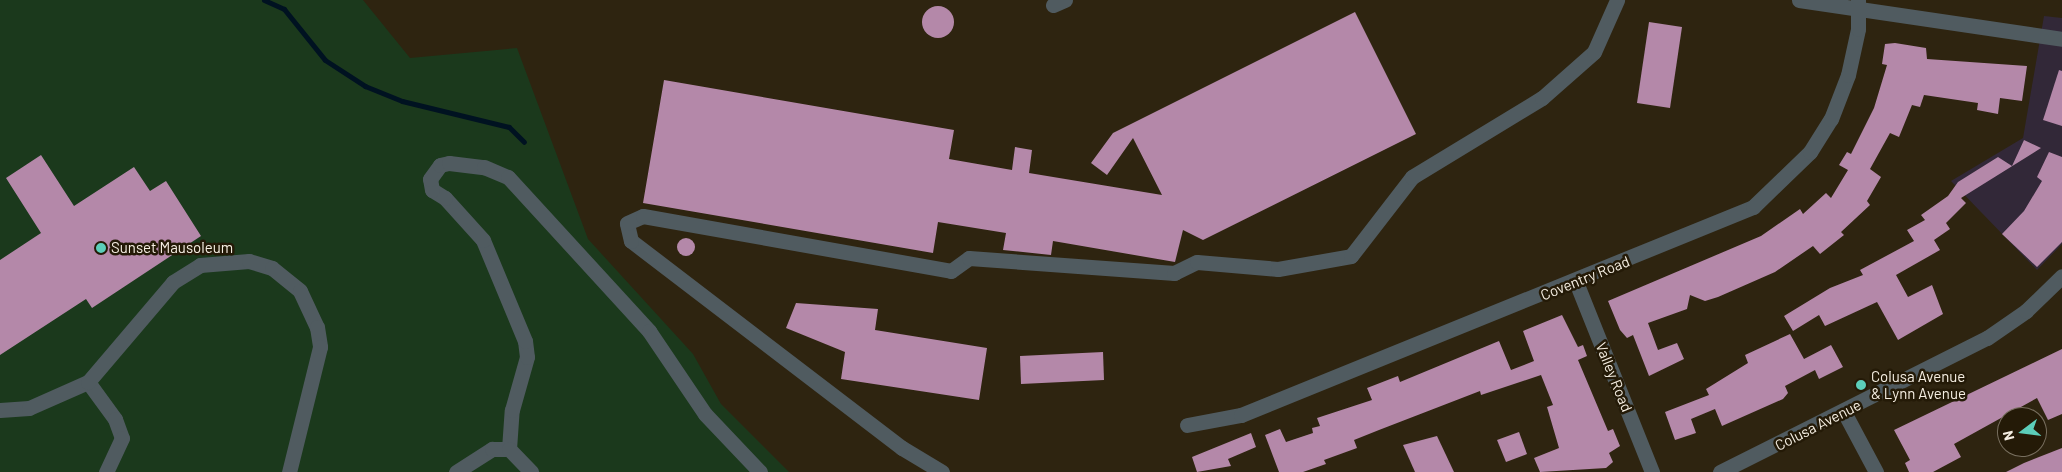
<!DOCTYPE html>
<style>
body{margin:0}
#map{position:relative;width:2062px;height:472px;overflow:hidden;background:#2e2410;font-family:Barlow,sans-serif}
div>[style]{position:absolute}
.commercial>*{inset:0;background:#322838}
.green>*{inset:0;background:#1b391c}
.stream>*{height:5px;margin:-2.5px;padding:0 2.5px;transform-origin:2.5px;border-radius:2.5px;background:#001221}
.building>*{inset:0;background:#b488a9}
.round{border-radius:50%}
.minor>*{height:15px;margin:-7.5px;padding:0 7.5px;transform-origin:7.5px;border-radius:7.5px;background:#505b60}
.dots>*{width:14px;height:14px;translate:-50% -50%;box-sizing:border-box;border:2px solid #241a07;border-radius:50%}
span{translate:-50% -50%;white-space:nowrap;text-align:center;line-height:1.15;-webkit-text-stroke:5px #241a07;paint-order:stroke}
.poi-label{font-size:15px;color:#f6efe3}
.left{translate:0 -50%;text-align:left}
.street-label{font-size:15px;color:#f6efe3}
.north{position:absolute;left:1997px;top:407px;width:50px;height:50px;box-sizing:border-box;background:#241a07;border:1px solid #786f5f;border-radius:50%;rotate:255deg;font-size:14px;font-weight:700;line-height:20px;text-align:center;color:#f6efe3}
.north::after{content:'';display:block;margin:auto;width:18px;height:22px;background:#5cceba;clip-path:polygon(50% 0,100% 100%,50% 72%,0 100%)}
</style>
<div id="map">
<div class="commercial">
<div style="clip-path:polygon(2044px 16px,2062px 18px,2062px 244px,2037px 270px,1951px 181px,2023px 138px)"></div>
</div>
<div class="green">
<div style="clip-path:polygon(0 0,363px 0,410px 58px,517px 48px,588px 239px,693px 354px,721px 404px,789px 472px,0 472px)"></div>
</div>
<div class="stream">
<div style="left:264px;top:0;width:22px;rotate:24deg"></div>
<div style="left:284px;top:9px;width:65px;rotate:51.2deg"></div>
<div style="left:325px;top:60px;width:48px;rotate:33deg"></div>
<div style="left:365px;top:86px;width:40px;rotate:22deg"></div>
<div style="left:402px;top:101px;width:110px;rotate:13.7deg"></div>
<div style="left:509px;top:127px;width:21px;rotate:45deg"></div>
</div>
<div class="building">
<div class="round" style="left:922px;top:6px;width:32px;height:32px"></div>
<div style="clip-path:polygon(1355px 12px,1416px 134px,1203px 240px,1183px 230px,1175px 262px,1053px 241px,1051px 255px,1003px 250px,1006px 233px,938px 222px,933px 253px,643px 203px,664px 80px,954px 130px,949px 159px,1012px 170px,1015px 147px,1032px 150px,1029px 173px,1162px 195px,1133px 138px,1107px 175px,1091px 163px,1113px 133px)"></div>
<div style="clip-path:polygon(1649px 22px,1682px 27px,1670px 108px,1637px 103px)"></div>
<div style="clip-path:polygon(1895px 43px,1926px 48px,1927px 59px,2027px 66px,2022px 101px,2000px 98px,1998px 114px,1977px 110px,1978px 103px,1924px 95px,1920px 107px,1912px 105px,1899px 137px,1890px 133px,1870px 169px,1881px 177px,1867px 201px,1870px 205px,1841px 232px,1844px 235px,1820px 254px,1813px 246px,1775px 272px,1718px 297px,1705px 301px,1690px 295px,1687px 309px,1648px 323px,1658px 350px,1677px 343px,1684px 359px,1649px 376px,1633px 335px,1627px 338px,1620px 330px,1608px 301px,1761px 236px,1800px 209px,1803px 214px,1826px 193px,1831px 198px,1848px 170px,1839px 165px,1847px 152px,1851px 154px,1874px 108px,1887px 65px,1882px 64px,1885px 44px)"></div>
<div style="clip-path:polygon(2059px 70px,2062px 71px,2062px 126px,2043px 120px)"></div>
<div style="clip-path:polygon(2024px 140px,2041px 148px,1961px 198px,1966px 203px,1946px 223px,1950px 229px,1934px 240px,1940px 250px,1896px 275px,1908px 297px,1932px 285px,1943px 314px,1898px 340px,1877px 302px,1825px 326px,1819px 315px,1793px 331px,1784px 316px,1830px 288px,1863px 275px,1860px 270px,1914px 241px,1907px 230px,1925px 220px,1921px 215px,1948px 196px,1958px 182px,1998px 157px,2012px 166px)"></div>
<div style="clip-path:polygon(2049px 152px,2062px 157px,2062px 242px,2037px 267px,2002px 234px,2024px 211px,2042px 181px,2037px 177px)"></div>
<div style="clip-path:polygon(41px 155px,74px 206px,134px 167px,150px 191px,166px 181px,201px 236px,92px 308px,86px 299px,0 355px,0 260px,41px 233px,6px 178px)"></div>
<div class="round" style="left:677px;top:238px;width:18px;height:18px"></div>
<div style="clip-path:polygon(796px 303px,878px 309px,875px 330px,987px 348px,979px 400px,841px 379px,845px 352px,786px 328px)"></div>
<div style="clip-path:polygon(1562px 315px,1578px 347px,1583px 345px,1587px 356px,1578px 360px,1608px 431px,1613px 429px,1620px 446px,1609px 453px,1613px 462px,1606px 468px,1540px 472px,1534px 458px,1559px 448px,1547px 407px,1553px 405px,1541px 375px,1481px 395px,1480px 391px,1379px 430px,1354px 440px,1357px 448px,1324px 460px,1326px 464px,1303px 472px,1279px 472px,1265px 435px,1280px 429px,1286px 442px,1313px 433px,1312px 428px,1320px 426px,1317px 418px,1372px 400px,1367px 388px,1398px 376px,1400px 382px,1499px 341px,1511px 370px,1534px 361px,1523px 331px)"></div>
<div style="clip-path:polygon(1790px 334px,1804px 359px,1831px 345px,1843px 367px,1819px 379px,1815px 370px,1785px 386px,1788px 393px,1783px 399px,1722px 426px,1715px 409px,1691px 419px,1696px 433px,1675px 440px,1665px 412px,1709px 395px,1706px 389px,1748px 363px,1745px 355px)"></div>
<div style="clip-path:polygon(2062px 349px,2062px 414px,2048px 420px,2037px 398px,1954px 444px,1961px 457px,1933px 472px,1909px 472px,1905px 463px,1910px 460px,1894px 430px)"></div>
<div style="clip-path:polygon(1103px 352px,1104px 380px,1021px 384px,1020px 356px)"></div>
<div style="clip-path:polygon(1519px 432px,1527px 454px,1506px 462px,1497px 440px)"></div>
<div style="clip-path:polygon(1251px 433px,1256px 447px,1228px 459px,1231px 466px,1197px 472px,1192px 457px)"></div>
<div style="clip-path:polygon(1437px 436px,1454px 472px,1415px 472px,1403px 445px)"></div>
<div style="clip-path:polygon(2062px 448px,2062px 472px,2006px 472px,2024px 463px)"></div>
</div>
<div class="minor">
<div style="left:1799px;top:0;width:266px;rotate:8.4deg"></div>
<div style="left:1053px;top:5px;width:13px;rotate:-23deg"></div>
<div style="left:1576px;top:282px;width:205px;rotate:68.2deg"></div>
<div style="left:88px;top:382px;width:46px;rotate:53.9deg"></div>
<div style="left:115px;top:419px;width:20px;rotate:70deg"></div>
<div style="left:122px;top:438px;width:38px;rotate:115deg"></div>
<div style="left:0;top:410px;width:29px;rotate:-4deg"></div>
<div style="left:29px;top:408px;width:64px;rotate:-23.8deg"></div>
<div style="left:88px;top:382px;width:131px;rotate:-49.6deg"></div>
<div style="left:173px;top:282px;width:32px;rotate:-32deg"></div>
<div style="left:200px;top:265px;width:49px;rotate:-4.7deg"></div>
<div style="left:249px;top:261px;width:24px;rotate:17deg"></div>
<div style="left:272px;top:268px;width:36px;rotate:39deg"></div>
<div style="left:300px;top:291px;width:40px;rotate:65deg"></div>
<div style="left:317px;top:327px;width:20px;rotate:81deg"></div>
<div style="left:320px;top:347px;width:129px;rotate:103.9deg"></div>
<div style="left:1844px;top:412px;width:68px;rotate:61.9deg"></div>
<div style="left:1187px;top:425px;width:55px;rotate:-10.5deg"></div>
<div style="left:1241px;top:415px;width:553px;rotate:-22.11deg"></div>
<div style="left:1753px;top:207px;width:79px;rotate:-44deg"></div>
<div style="left:1810px;top:152px;width:39px;rotate:-58deg"></div>
<div style="left:1831px;top:119px;width:47px;rotate:-68.9deg"></div>
<div style="left:1848px;top:75px;width:47px;rotate:-77.7deg"></div>
<div style="left:1858px;top:29px;width:29px;rotate:-90deg"></div>
<div style="left:509px;top:449px;width:39px;rotate:-86deg"></div>
<div style="left:512px;top:410px;width:55px;rotate:-74.2deg"></div>
<div style="left:527px;top:357px;width:16px;rotate:-97deg"></div>
<div style="left:525px;top:341px;width:109px;rotate:-112.6deg"></div>
<div style="left:483px;top:240px;width:57px;rotate:-132.1deg"></div>
<div style="left:445px;top:198px;width:15px;rotate:-148deg"></div>
<div style="left:432px;top:190px;width:11px;rotate:-100deg"></div>
<div style="left:430px;top:179px;width:17px;rotate:-54deg"></div>
<div style="left:440px;top:165px;width:9px;rotate:-13deg"></div>
<div style="left:449px;top:163px;width:35px;rotate:7deg"></div>
<div style="left:484px;top:167px;width:26px;rotate:23deg"></div>
<div style="left:508px;top:177px;width:209px;rotate:47.5deg"></div>
<div style="left:649px;top:331px;width:100px;rotate:56deg"></div>
<div style="left:705px;top:414px;width:80px;rotate:46.5deg"></div>
<div style="left:456px;top:472px;width:43px;rotate:-32.6deg"></div>
<div style="left:492px;top:449px;width:17px"></div>
<div style="left:509px;top:449px;width:32px;rotate:46deg"></div>
<div style="left:942px;top:472px;width:47px;rotate:-149deg"></div>
<div style="left:902px;top:448px;width:341px;rotate:-142.6deg"></div>
<div style="left:631px;top:241px;width:18px;rotate:-103deg"></div>
<div style="left:627px;top:223px;width:17px;rotate:-24deg"></div>
<div style="left:643px;top:216px;width:313px;rotate:10.1deg"></div>
<div style="left:951px;top:271px;width:22px;rotate:-36deg"></div>
<div style="left:969px;top:258px;width:206px;rotate:4.2deg"></div>
<div style="left:1174px;top:273px;width:25px;rotate:-26deg"></div>
<div style="left:1197px;top:262px;width:81px;rotate:4.9deg"></div>
<div style="left:1278px;top:269px;width:74px;rotate:-10.1deg"></div>
<div style="left:1351px;top:256px;width:100px;rotate:-52.3deg"></div>
<div style="left:1412px;top:177px;width:152px;rotate:-31.3deg"></div>
<div style="left:1542px;top:98px;width:69px;rotate:-41.5deg"></div>
<div style="left:1594px;top:52px;width:57px;rotate:-66.1deg"></div>
<div style="left:1720px;top:472px;width:299px;rotate:-26.7deg"></div>
<div style="left:1987px;top:338px;width:47px;rotate:-34.7deg"></div>
<div style="left:2026px;top:311px;width:50px;rotate:-44.2deg"></div>
</div>
<div class="dots">
<div style="left:101px;top:248px;background:#5cceba"></div>
<div style="left:1861px;top:385px;background:#5cceba"></div>
</div>
<div class="poi-label">
<span class="left" style="left:111px;top:248px">Sunset Mausoleum</span>
<span class="left" style="left:1871px;top:385px">Colusa Avenue<br>&amp; Lynn Avenue</span>
</div>
<div class="street-label">
<span style="left:1585px;top:278px;rotate:-22deg">Coventry Road</span>
<span style="left:1614px;top:377px;rotate:68deg">Valley Road</span>
<span style="left:1818px;top:425px;rotate:-27deg">Colusa Avenue</span>
</div>
<div class="north">N</div>
</div>
